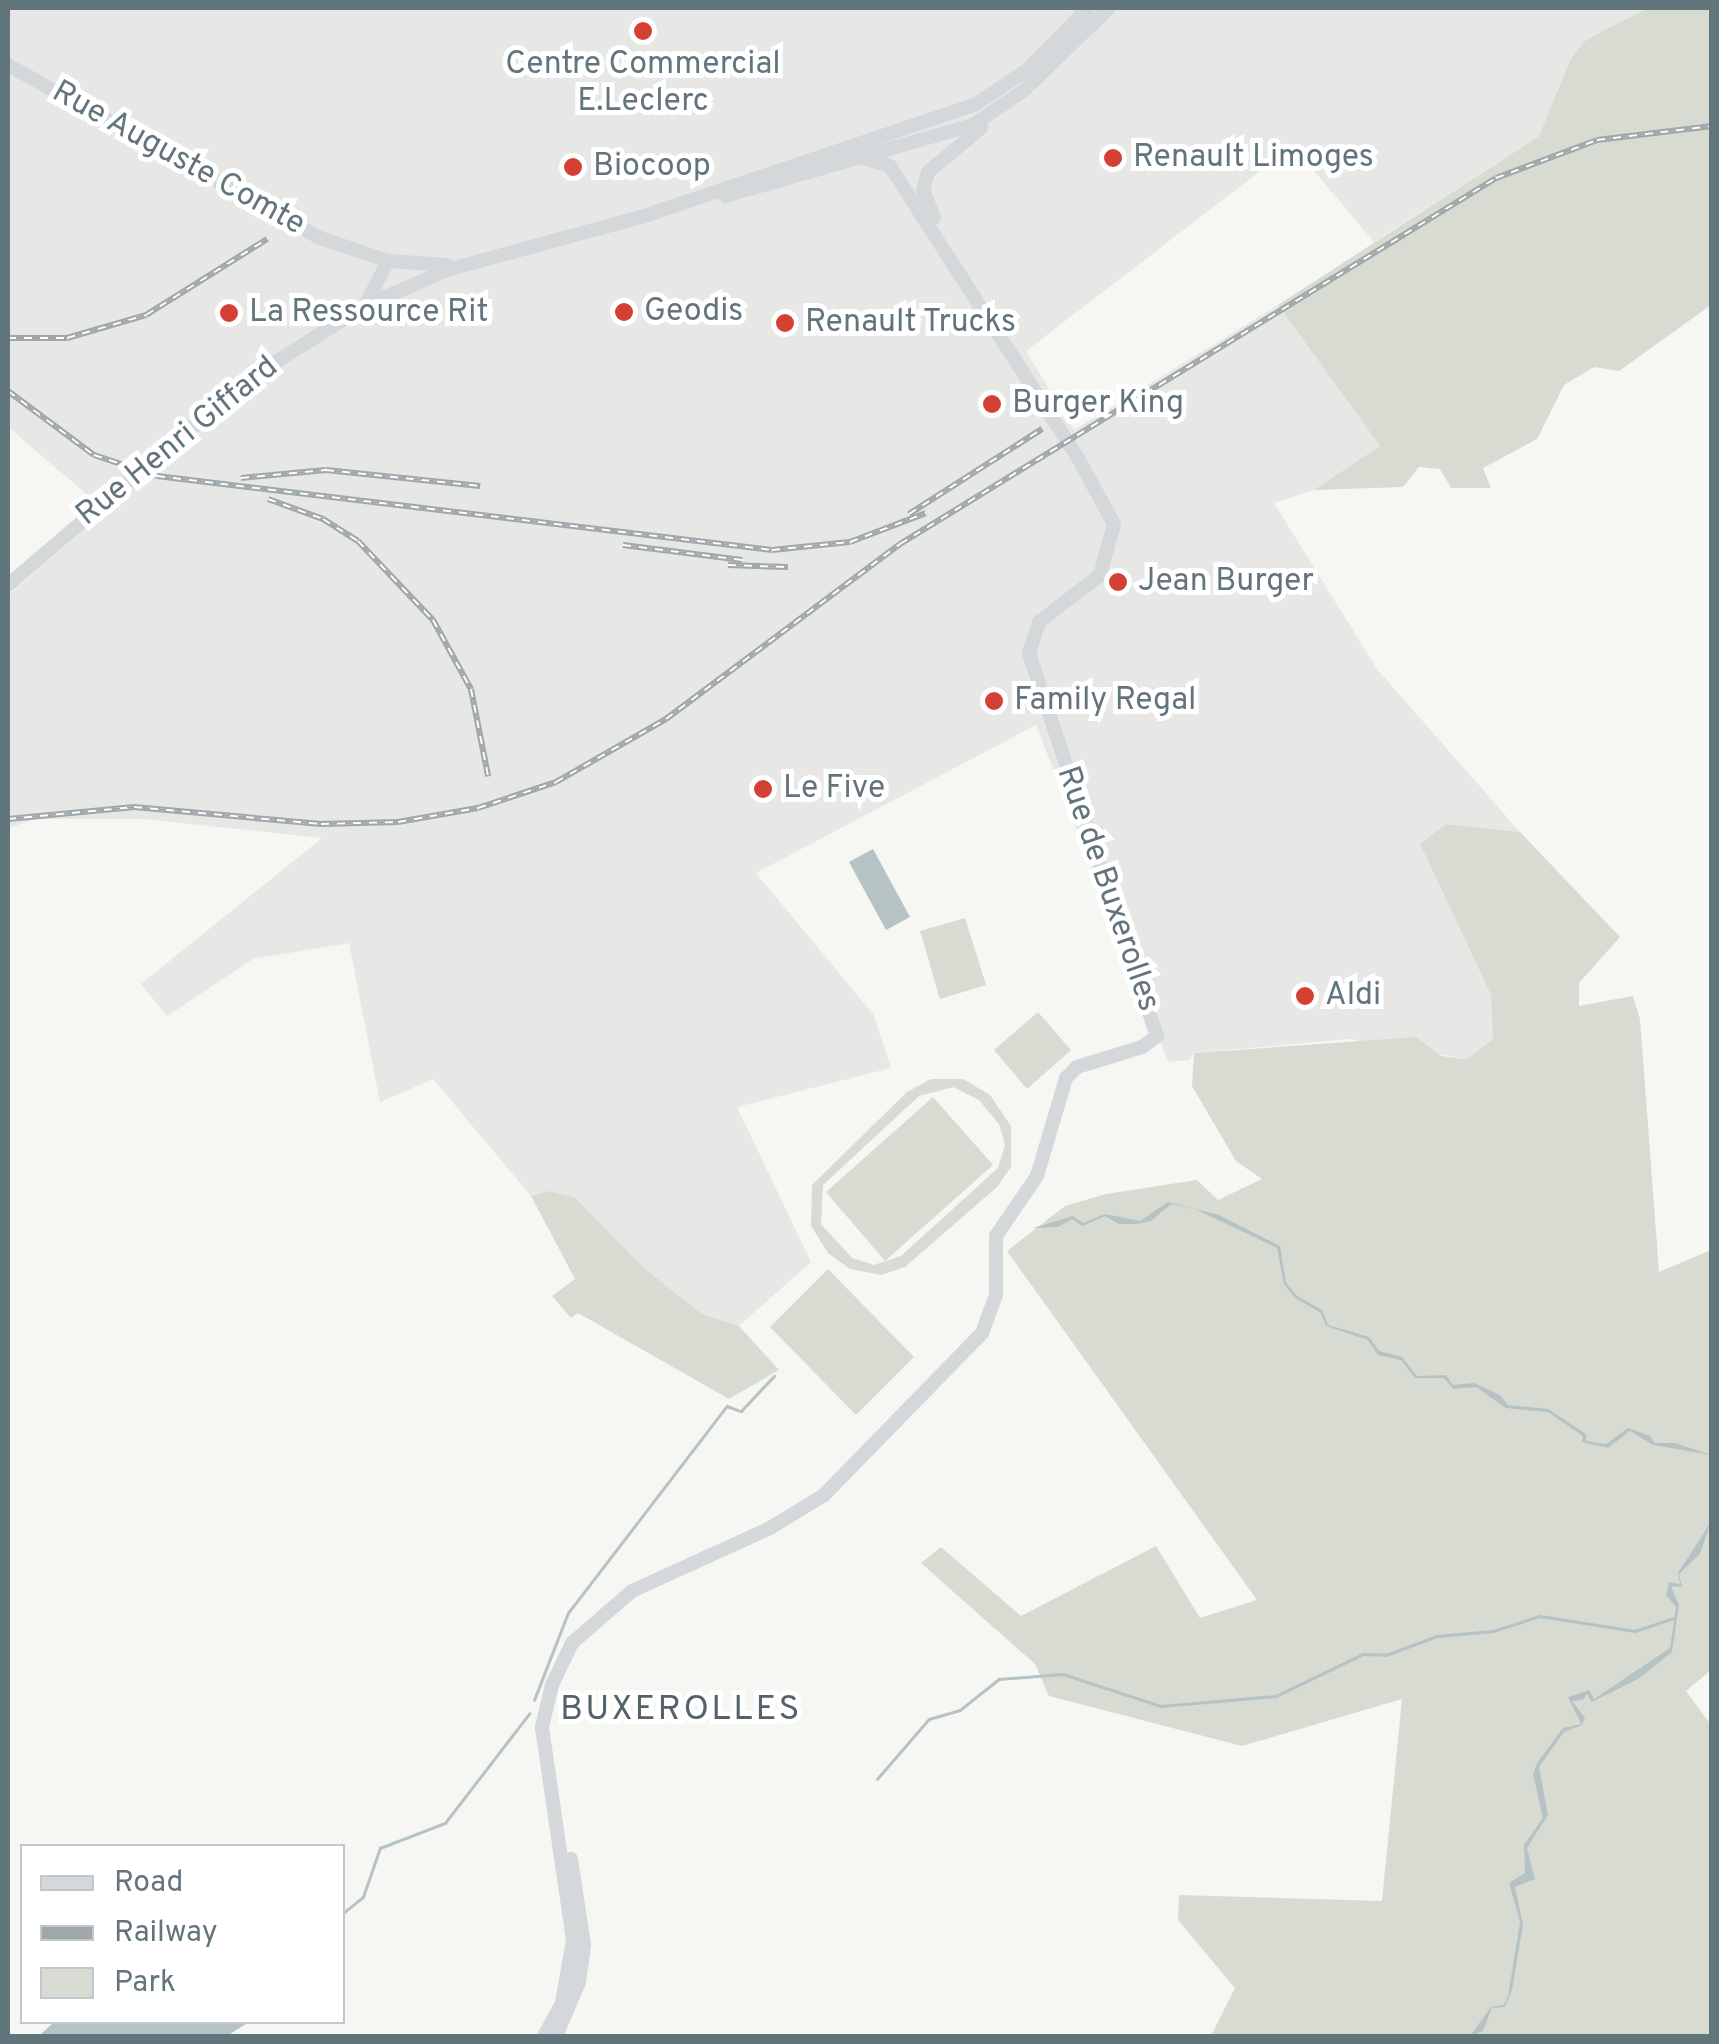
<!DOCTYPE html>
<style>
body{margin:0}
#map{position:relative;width:1719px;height:2044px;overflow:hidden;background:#f6f6f3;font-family:Overpass,sans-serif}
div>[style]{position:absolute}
.built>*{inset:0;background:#e7e7e6}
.green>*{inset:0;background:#d7dbd2}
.water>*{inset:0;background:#b6c3c5}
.stream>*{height:2.5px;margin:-1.25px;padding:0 1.25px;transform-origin:1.25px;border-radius:1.25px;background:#b6c3c5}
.secondary>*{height:14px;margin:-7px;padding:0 7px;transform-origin:7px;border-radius:7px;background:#d4d8da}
.rail>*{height:6px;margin-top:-3px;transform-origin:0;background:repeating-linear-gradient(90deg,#fff 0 8px,#9fa7aa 0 16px);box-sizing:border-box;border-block:2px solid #9fa7aa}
.dots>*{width:28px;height:28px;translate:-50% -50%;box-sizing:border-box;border:5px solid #fff;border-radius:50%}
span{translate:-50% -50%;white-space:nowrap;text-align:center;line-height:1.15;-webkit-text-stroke:10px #fff;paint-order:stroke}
.poi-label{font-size:32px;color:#63757c}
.left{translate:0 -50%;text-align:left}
.street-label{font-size:32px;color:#63757c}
.neighbourhood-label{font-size:35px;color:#556267;letter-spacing:2.5px}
.frame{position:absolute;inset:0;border:10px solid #63757c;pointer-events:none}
.legend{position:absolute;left:20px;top:1844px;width:325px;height:180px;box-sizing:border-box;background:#fff;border:2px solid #c1c8cb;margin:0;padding:12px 18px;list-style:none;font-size:30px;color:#63757c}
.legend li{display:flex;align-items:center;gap:20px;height:50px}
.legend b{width:50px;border:2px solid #c1c8cb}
</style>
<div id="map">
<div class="built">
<div style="clip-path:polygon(8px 8px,1648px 8px,1570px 60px,1539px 136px,1374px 242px,1293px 146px,1026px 351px,1074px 430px,1278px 305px,1380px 446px,1314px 490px,1274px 503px,1377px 669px,1520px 832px,1447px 824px,1420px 844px,1491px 995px,1493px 1039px,1468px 1059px,1349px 1039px,1194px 1053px,1189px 1060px,1168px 1062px,1036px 725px,756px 873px,873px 1014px,891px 1068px,737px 1107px,811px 1262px,739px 1326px,702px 1314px,547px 1191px,531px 1196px,433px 1079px,380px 1102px,349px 943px,253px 959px,167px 1016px,141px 984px,322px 838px,144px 819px,37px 819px,8px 828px,8px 595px,106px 511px,8px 427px)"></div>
</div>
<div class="green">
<div style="clip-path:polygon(1648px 8px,1711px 8px,1711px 305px,1619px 371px,1594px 367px,1564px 385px,1537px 439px,1483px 468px,1491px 488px,1451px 488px,1440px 469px,1419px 467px,1403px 487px,1314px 490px,1380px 446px,1278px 305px,1539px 136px,1570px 60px,1586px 40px)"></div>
<div style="clip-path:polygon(1446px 824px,1520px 832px,1620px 937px,1579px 983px,1579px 1006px,1633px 996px,1640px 1019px,1659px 1272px,1711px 1250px,1711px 1670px,1686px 1691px,1711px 1725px,1711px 2036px,1211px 2036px,1235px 1988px,1178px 1920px,1179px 1895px,1382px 1901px,1402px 1699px,1242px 1746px,1049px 1696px,1035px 1664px,921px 1563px,941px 1547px,1021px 1616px,1156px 1546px,1200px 1618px,1257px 1600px,1007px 1251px,1065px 1206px,1106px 1194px,1197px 1180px,1218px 1200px,1262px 1179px,1236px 1161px,1192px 1086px,1194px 1053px,1416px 1037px,1441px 1056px,1467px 1059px,1493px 1039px,1491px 995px,1420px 844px)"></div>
<div style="clip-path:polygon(965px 918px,986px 985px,940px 999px,920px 931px)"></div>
<div style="clip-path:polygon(1038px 1012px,1071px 1050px,1027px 1089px,994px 1050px)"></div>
<div style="clip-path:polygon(evenodd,931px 1079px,963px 1079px,990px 1095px,1011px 1126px,1011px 1167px,997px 1187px,905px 1267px,881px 1275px,850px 1269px,828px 1253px,811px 1226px,812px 1185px,907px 1092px,931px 1079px,953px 1087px,979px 1100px,999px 1124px,1005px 1145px,998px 1168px,901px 1256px,874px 1265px,852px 1258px,821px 1224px,823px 1185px,919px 1096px,953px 1087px)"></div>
<div style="clip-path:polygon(933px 1097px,993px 1165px,885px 1261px,826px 1192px)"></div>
<div style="clip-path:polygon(547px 1191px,574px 1197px,644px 1268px,702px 1314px,739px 1326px,779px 1370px,729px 1399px,578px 1313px,571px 1318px,552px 1296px,575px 1279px,531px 1196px)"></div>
<div style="clip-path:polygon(828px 1269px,914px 1357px,856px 1415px,770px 1327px)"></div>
</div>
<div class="water">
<div style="clip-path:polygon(873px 849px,910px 917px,886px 930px,849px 862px)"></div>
<div style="clip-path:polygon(1168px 1202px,1219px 1215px,1280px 1246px,1286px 1283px,1297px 1296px,1322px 1310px,1328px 1325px,1369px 1337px,1379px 1351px,1402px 1357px,1417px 1376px,1446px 1375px,1453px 1385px,1474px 1383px,1500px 1395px,1508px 1405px,1548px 1409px,1586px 1434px,1586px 1441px,1606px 1444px,1628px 1428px,1650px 1436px,1655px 1443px,1675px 1443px,1711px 1455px,1653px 1445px,1630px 1431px,1608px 1448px,1582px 1442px,1583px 1436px,1548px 1412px,1506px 1408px,1476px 1387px,1453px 1389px,1444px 1378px,1415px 1378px,1401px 1360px,1378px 1355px,1368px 1340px,1326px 1326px,1321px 1313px,1295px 1298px,1284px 1284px,1277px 1248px,1195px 1209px,1171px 1204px,1151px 1221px,1136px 1224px,1119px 1224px,1105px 1216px,1082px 1226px,1072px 1219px,1058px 1227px,1033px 1228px,1073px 1216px,1083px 1223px,1105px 1214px,1140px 1221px)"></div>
<div style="clip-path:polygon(1711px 1522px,1700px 1554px,1679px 1574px,1682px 1587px,1671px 1586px,1679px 1605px,1672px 1652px,1638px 1679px,1592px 1702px,1587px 1694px,1583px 1700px,1572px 1701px,1585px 1718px,1582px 1725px,1564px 1732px,1539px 1767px,1548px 1815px,1527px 1848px,1535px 1879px,1515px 1887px,1523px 1925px,1512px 1990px,1505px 2007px,1492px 2008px,1483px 2031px,1470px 2036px,1491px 2007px,1504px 2005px,1508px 1996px,1520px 1922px,1509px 1883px,1525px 1873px,1524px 1845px,1543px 1818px,1533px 1774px,1537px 1763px,1563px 1728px,1581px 1724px,1568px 1697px,1589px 1690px,1594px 1699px,1670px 1648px,1676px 1607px,1666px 1595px,1669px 1582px,1680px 1584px,1678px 1573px)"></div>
<div style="clip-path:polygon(54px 2022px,249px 2022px,227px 2036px,39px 2036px)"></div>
</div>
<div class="stream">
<div style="left:534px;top:1700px;width:93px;rotate:-68.7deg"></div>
<div style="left:568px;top:1613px;width:261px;rotate:-52.5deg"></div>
<div style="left:727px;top:1406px;width:15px;rotate:20deg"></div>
<div style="left:741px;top:1411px;width:48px;rotate:-46.7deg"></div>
<div style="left:877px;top:1779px;width:79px;rotate:-49.1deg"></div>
<div style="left:929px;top:1719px;width:32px;rotate:-16deg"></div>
<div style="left:960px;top:1710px;width:50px;rotate:-38.5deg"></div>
<div style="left:999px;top:1679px;width:64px;rotate:-4.5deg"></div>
<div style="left:1063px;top:1674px;width:103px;rotate:18.1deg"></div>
<div style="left:1161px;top:1706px;width:115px;rotate:-5deg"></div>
<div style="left:1276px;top:1696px;width:97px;rotate:-25.8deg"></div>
<div style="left:1363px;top:1654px;width:23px;rotate:2deg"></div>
<div style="left:1386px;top:1655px;width:54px;rotate:-20.4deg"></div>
<div style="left:1437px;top:1636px;width:56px;rotate:-5.1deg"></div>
<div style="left:1493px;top:1631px;width:49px;rotate:-17.7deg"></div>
<div style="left:1540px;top:1616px;width:96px;rotate:9deg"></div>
<div style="left:1635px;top:1631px;width:41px;rotate:-18.4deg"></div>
<div style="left:342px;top:1914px;width:27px;rotate:-39deg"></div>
<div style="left:363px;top:1897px;width:52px;rotate:-70.9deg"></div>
<div style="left:380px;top:1848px;width:70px;rotate:-21deg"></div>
<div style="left:445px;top:1823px;width:138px;rotate:-52.4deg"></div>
</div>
<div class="secondary">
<div style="left:8px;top:65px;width:357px;rotate:29deg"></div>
<div style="left:320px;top:238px;width:72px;rotate:18.7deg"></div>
<div style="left:388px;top:261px;width:60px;rotate:3.8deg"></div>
<div style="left:725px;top:196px;width:258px;rotate:-16deg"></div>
<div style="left:973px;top:125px;width:60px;rotate:-34.2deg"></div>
<div style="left:1023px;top:91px;width:120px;rotate:-44deg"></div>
<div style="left:934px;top:218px;width:30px;rotate:-111deg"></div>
<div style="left:923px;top:190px;width:19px;rotate:-74deg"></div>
<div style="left:928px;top:172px;width:69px;rotate:-39.7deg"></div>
<div style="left:365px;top:306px;width:51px;rotate:-62.9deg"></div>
<div style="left:8px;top:585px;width:317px;rotate:-40.5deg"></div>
<div style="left:249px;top:379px;width:137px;rotate:-32.2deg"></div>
<div style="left:365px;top:306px;width:90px;rotate:-23.7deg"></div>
<div style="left:447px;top:270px;width:201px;rotate:-15.3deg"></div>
<div style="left:641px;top:217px;width:354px;rotate:-18.6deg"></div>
<div style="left:976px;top:104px;width:61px;rotate:-33.7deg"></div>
<div style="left:1027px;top:70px;width:87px;rotate:-45.5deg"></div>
<div style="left:544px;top:2036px;width:38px;rotate:-61deg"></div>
<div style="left:562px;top:2003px;width:64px;rotate:-80.1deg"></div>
<div style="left:573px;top:1940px;width:215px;rotate:-98.3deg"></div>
<div style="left:542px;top:1727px;width:43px;rotate:-76.6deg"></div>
<div style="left:552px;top:1685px;width:47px;rotate:-64.5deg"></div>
<div style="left:572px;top:1643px;width:79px;rotate:-40.9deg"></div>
<div style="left:632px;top:1591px;width:152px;rotate:-24.5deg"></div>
<div style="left:770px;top:1528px;width:63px;rotate:-31.4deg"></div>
<div style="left:824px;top:1495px;width:226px;rotate:-45.7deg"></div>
<div style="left:982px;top:1333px;width:40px;rotate:-69.8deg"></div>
<div style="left:996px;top:1295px;width:59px;rotate:-90deg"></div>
<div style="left:996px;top:1236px;width:73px;rotate:-55.7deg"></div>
<div style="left:1037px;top:1176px;width:102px;rotate:-73.5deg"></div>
<div style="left:1066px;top:1078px;width:16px;rotate:-45deg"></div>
<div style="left:1077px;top:1067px;width:68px;rotate:-17.1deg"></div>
<div style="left:1142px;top:1047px;width:19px;rotate:-36deg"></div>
<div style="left:1157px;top:1036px;width:404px;rotate:-108.5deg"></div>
<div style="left:1029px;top:653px;width:33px;rotate:-72deg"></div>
<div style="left:1039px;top:622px;width:77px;rotate:-37.6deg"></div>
<div style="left:1100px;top:575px;width:53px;rotate:-74.6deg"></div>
<div style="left:1114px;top:524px;width:75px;rotate:-118.6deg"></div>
<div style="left:1078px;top:458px;width:347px;rotate:-122.8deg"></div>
<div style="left:890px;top:166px;width:26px;rotate:-164deg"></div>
<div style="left:556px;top:2036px;width:59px;rotate:-66.9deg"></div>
<div style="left:579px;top:1982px;width:37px;rotate:-82deg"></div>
<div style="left:584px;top:1945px;width:87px;rotate:-98.6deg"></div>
</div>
<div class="rail">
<div style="left:8px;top:338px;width:59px"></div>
<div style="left:67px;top:338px;width:82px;rotate:-16.2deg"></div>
<div style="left:146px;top:315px;width:143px;rotate:-32.1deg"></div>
<div style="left:8px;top:391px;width:107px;rotate:36.7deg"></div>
<div style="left:94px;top:455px;width:66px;rotate:18.4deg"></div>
<div style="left:157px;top:476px;width:619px;rotate:6.86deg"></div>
<div style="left:772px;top:550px;width:78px;rotate:-5.9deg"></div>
<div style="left:850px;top:542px;width:81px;rotate:-20.9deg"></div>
<div style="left:241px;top:478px;width:85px;rotate:-5.4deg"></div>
<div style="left:326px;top:470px;width:155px;rotate:5.9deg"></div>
<div style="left:268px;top:499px;width:59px;rotate:20deg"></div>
<div style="left:323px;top:519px;width:41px;rotate:32.2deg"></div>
<div style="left:358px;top:541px;width:109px;rotate:46.5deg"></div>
<div style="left:433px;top:620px;width:79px;rotate:61.2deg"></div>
<div style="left:471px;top:689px;width:89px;rotate:78.9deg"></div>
<div style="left:909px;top:514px;width:158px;rotate:-32.6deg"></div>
<div style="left:623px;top:545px;width:120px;rotate:7.2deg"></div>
<div style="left:728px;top:565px;width:60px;rotate:1.9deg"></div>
<div style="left:8px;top:819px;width:127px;rotate:-5.4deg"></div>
<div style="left:134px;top:807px;width:188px;rotate:5.2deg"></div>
<div style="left:321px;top:824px;width:77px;rotate:-1.5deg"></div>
<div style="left:398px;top:822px;width:81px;rotate:-9.9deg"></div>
<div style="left:478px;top:808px;width:82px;rotate:-18.4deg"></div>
<div style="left:556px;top:782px;width:127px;rotate:-29.8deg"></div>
<div style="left:666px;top:719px;width:292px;rotate:-36.8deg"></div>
<div style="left:900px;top:544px;width:699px;rotate:-31.55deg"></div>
<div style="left:1496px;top:178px;width:108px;rotate:-20.6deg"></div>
<div style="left:1597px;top:140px;width:116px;rotate:-6.9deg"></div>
</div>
<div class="dots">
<div style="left:643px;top:31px;background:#d54034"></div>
<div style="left:1113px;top:158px;background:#d54034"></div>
<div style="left:573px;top:167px;background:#d54034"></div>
<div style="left:624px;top:312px;background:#d54034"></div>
<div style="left:229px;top:313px;background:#d54034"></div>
<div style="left:785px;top:323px;background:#d54034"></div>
<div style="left:992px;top:404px;background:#d54034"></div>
<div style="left:1118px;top:582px;background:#d54034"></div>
<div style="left:994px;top:701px;background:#d54034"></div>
<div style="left:763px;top:789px;background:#d54034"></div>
<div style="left:1305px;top:996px;background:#d54034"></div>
</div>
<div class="poi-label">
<span style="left:643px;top:84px">Centre Commercial<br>E.Leclerc</span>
<span class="left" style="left:1133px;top:158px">Renault Limoges</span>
<span class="left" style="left:593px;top:167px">Biocoop</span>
<span class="left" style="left:644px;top:312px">Geodis</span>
<span class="left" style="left:249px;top:313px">La Ressource Rit</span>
<span class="left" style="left:805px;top:323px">Renault Trucks</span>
<span class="left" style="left:1012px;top:404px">Burger King</span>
<span class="left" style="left:1138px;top:582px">Jean Burger</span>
<span class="left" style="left:1014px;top:701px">Family Regal</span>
<span class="left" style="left:783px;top:789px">Le Five</span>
<span class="left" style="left:1325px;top:996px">Aldi</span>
</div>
<div class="street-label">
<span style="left:178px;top:159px;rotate:29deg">Rue Auguste Comte</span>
<span style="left:178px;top:442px;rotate:-39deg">Rue Henri Giffard</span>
<span style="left:1107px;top:889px;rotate:71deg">Rue de Buxerolles</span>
</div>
<div class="neighbourhood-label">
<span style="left:681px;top:1710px">BUXEROLLES</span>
</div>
<div class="frame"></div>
<ul class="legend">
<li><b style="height:12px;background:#d4d8da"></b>Road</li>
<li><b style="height:12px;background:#9fa7aa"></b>Railway</li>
<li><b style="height:28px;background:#d7dbd2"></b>Park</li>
</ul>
</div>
